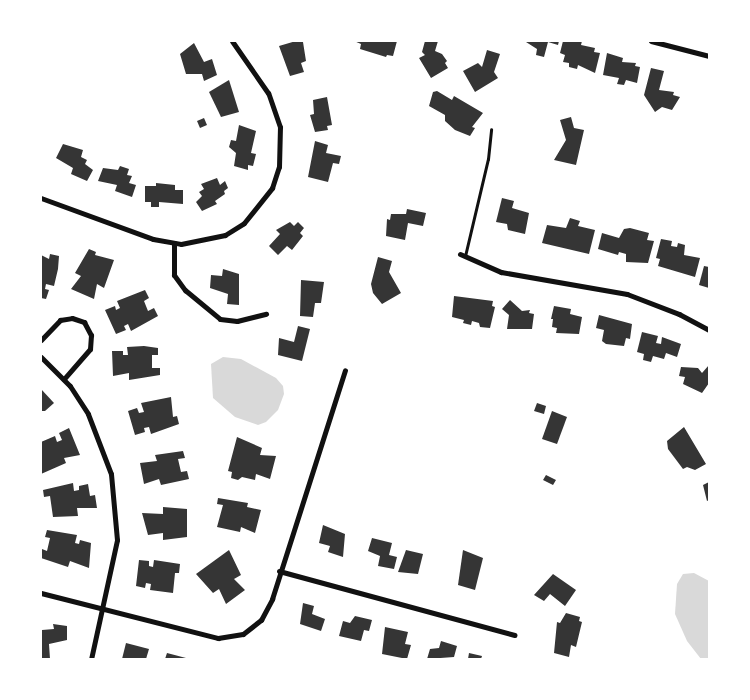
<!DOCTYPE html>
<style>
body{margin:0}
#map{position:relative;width:750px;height:700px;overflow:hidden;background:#fff;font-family:Helvetica,sans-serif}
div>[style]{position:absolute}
.water>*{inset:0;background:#d9d9d9}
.building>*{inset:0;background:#353535}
.service>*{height:3px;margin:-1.5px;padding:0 1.5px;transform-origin:1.5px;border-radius:1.5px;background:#111}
.minor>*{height:5px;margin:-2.5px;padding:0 2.5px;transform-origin:2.5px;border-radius:2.5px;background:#111}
span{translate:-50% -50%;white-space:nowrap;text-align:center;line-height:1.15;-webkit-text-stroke:4px #fff;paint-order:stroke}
.frame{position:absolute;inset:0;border:42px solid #fff;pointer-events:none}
</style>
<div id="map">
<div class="water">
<div style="clip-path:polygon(223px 357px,241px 359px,276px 378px,283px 386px,284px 394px,278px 410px,266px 422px,258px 425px,235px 417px,213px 398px,211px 364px)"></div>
<div style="clip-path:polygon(694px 573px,709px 581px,709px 659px,701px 659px,687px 641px,675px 614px,677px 584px,683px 574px)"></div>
</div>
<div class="building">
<div style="clip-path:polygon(296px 41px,303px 42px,306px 61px,301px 63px,304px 72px,290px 76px,279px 46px)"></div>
<div style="clip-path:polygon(354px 41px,397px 41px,393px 56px,387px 55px,386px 57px,360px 49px,361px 44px)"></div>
<div style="clip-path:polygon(425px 41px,438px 41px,435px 51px,442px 54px,447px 61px,445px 63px,448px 68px,431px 78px,419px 58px,425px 55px,422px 52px)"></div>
<div style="clip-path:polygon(559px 41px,558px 45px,548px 42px,544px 57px,536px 55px,537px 49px,526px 42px)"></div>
<div style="clip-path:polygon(563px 41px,582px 41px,581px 45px,595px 48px,594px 52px,600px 53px,595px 73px,578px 65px,577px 69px,569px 67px,569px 63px,563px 62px,565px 55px,560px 53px)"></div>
<div style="clip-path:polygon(194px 43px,204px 62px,212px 59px,217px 75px,204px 81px,202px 74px,186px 74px,180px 54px)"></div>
<div style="clip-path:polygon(487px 50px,500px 54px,494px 72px,498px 78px,475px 92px,463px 71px,478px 63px,482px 67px)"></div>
<div style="clip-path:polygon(607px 53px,623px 58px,622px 62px,636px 63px,635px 66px,640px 67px,637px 83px,626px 80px,624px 85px,617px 84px,619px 78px,603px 75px)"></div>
<div style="clip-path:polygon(651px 68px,664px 71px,659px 90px,674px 92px,673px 95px,680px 97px,672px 110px,662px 107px,655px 112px,644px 95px)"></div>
<div style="clip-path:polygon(229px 80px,239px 112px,221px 117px,209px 92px)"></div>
<div style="clip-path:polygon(437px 91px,452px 100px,454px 96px,483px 113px,472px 127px,475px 128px,470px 136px,455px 130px,445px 121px,445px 115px,429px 106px,433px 92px)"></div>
<div style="clip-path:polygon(327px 97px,332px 125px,327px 126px,328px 130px,315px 132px,310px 115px,314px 114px,313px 100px)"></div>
<div style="clip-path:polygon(571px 117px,574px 128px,584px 130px,576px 165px,554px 160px,566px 140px,560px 120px)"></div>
<div style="clip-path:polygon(204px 118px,207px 125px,200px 128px,197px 121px)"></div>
<div style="clip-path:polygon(239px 125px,256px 131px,251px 153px,256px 154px,253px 166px,248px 165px,248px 170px,234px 166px,236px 153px,229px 147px,231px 140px,236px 141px)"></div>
<div style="clip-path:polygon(315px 141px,328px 145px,326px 153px,341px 156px,339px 164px,333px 163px,328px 182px,308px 177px)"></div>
<div style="clip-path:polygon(63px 144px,83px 150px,81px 157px,87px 160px,85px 164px,93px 170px,87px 181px,71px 174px,73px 168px,56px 158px)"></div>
<div style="clip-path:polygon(120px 166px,129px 169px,127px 175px,132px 176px,129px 183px,136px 185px,132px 197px,115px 191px,117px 185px,98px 181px,103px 168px,118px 170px)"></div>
<div style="clip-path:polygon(217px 178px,220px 185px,225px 181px,228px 188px,224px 191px,225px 194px,215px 201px,217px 204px,202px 211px,196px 202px,202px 196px,199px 192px,204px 189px,201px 184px)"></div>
<div style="clip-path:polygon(156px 183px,175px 185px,175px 190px,183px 190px,183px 204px,159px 202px,159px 207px,151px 207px,151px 202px,145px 202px,145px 186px,156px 186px)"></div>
<div style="clip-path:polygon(502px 198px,514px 201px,512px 208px,529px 213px,525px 234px,508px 230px,507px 224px,496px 222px)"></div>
<div style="clip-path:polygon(407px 209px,426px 213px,423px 226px,408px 223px,405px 240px,386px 236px,387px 219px,390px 220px,391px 214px,406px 214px)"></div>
<div style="clip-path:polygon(570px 218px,580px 221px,578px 226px,595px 230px,589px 254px,542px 243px,547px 225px,566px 228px)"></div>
<div style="clip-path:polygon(290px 222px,294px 226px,298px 222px,304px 228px,300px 233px,303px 236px,292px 250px,287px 246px,278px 255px,269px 246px,280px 234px,276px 230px)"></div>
<div style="clip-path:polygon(630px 228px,649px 233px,647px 240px,654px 241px,648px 263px,626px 262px,626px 254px,619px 252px,618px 255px,598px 249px,602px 233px,619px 238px,624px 229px)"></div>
<div style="clip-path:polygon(661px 239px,672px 241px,671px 246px,677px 247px,678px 243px,685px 245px,684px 255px,700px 258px,695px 277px,658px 266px,660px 259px,656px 258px)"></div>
<div style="clip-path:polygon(89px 249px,96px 252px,95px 255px,114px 260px,104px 288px,97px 284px,94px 299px,71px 289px,81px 276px,75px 273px)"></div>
<div style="clip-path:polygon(50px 254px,59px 256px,58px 269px,54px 286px,46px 284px,45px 289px,49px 290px,46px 299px,41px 298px,41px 255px,49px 259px)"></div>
<div style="clip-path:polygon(378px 257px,392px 261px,389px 272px,401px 293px,382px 304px,373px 293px,371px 284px)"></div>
<div style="clip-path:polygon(704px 266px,709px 267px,709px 288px,699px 285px)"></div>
<div style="clip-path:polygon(223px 269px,239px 274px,239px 305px,227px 304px,228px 294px,210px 288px,211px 275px,222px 276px)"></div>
<div style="clip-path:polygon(301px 280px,324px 282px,321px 303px,315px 303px,313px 317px,300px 316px)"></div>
<div style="clip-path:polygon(145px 290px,149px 298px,144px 301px,148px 311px,154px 308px,158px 316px,131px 331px,128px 324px,124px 326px,126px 330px,116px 334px,105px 310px,115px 306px,116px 310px,120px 308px,117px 301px)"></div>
<div style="clip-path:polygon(454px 296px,493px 301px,492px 306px,495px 307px,490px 328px,480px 327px,479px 323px,472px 321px,471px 325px,463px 323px,464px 320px,452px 317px)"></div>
<div style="clip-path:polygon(510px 300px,522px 311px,530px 310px,529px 313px,534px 314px,532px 329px,507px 329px,509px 315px,502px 309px)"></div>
<div style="clip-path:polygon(554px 306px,571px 309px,570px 314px,582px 317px,579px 334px,556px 333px,557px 328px,552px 327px,553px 319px,551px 319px)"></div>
<div style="clip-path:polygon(599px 315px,632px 324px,630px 339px,626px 338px,624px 346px,606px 344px,602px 341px,604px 330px,596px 328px)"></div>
<div style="clip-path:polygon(298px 326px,310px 329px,302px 361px,278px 355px,279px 338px,294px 342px)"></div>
<div style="clip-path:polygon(642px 332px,658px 336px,656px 343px,661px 344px,662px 337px,681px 344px,677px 357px,666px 353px,664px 359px,653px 356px,651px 362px,643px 360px,644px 354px,637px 352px)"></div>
<div style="clip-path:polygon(144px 346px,158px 348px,158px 355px,152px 355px,152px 368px,160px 368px,160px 375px,129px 380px,129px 373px,113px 376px,112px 351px,123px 351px,123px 355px,128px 355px,127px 347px)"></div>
<div style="clip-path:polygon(709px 365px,709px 383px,702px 393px,683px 384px,685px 377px,679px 376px,681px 367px,698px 368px,702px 373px)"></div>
<div style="clip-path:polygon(41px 389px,54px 403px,45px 411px,41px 411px)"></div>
<div style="clip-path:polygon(171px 397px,173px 417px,177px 416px,179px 424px,151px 434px,149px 427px,144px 428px,145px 432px,135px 435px,128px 411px,137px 408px,139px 413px,144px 412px,141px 403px)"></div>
<div style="clip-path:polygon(537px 403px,546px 406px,544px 414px,534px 411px)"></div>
<div style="clip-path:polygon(552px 411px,567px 417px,557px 444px,542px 439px)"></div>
<div style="clip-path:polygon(684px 427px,706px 464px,695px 470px,687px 467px,683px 469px,668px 449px,667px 441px)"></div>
<div style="clip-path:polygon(69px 428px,80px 455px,64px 458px,66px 463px,41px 474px,41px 442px,55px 436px,57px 442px,62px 440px,59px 433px)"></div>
<div style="clip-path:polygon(237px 437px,262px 448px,260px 455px,276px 456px,270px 479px,256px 474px,255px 480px,242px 477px,238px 480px,231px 478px,232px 472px,228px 471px)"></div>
<div style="clip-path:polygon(183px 451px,185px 458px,178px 459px,181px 472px,187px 471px,189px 479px,161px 485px,159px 479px,144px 484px,140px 463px,157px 461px,155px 455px)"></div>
<div style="clip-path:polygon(546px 475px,556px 480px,553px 485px,543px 480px)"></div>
<div style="clip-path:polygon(709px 482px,709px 500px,707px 501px,703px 485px)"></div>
<div style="clip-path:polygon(73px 483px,74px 491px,79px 490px,79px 486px,88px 484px,90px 496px,95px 495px,97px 508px,77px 508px,78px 516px,53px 517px,50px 496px,44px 497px,43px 490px)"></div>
<div style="clip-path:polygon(218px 498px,248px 503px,247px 507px,261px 510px,255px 533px,241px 527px,240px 532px,217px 527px,223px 505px,217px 504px)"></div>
<div style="clip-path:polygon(163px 507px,187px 509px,187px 537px,163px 540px,163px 533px,148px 535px,142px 513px,163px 514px)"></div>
<div style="clip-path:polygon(323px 525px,345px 534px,343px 557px,328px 552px,330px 546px,319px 543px)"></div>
<div style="clip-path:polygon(47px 530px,77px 535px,75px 543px,79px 544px,80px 540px,91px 543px,89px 568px,70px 561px,68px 567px,41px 558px,42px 549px,47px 551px,50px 538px,45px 537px)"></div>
<div style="clip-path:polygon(372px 538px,392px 543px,389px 555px,397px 557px,394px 569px,378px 566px,380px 556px,368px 551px)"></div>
<div style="clip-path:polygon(229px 550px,241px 575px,234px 579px,245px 590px,226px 604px,219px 589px,213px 593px,196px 574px)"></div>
<div style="clip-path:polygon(406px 550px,423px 554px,418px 574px,398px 572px)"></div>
<div style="clip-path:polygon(463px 550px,483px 558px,475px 590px,458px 585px)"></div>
<div style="clip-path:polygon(139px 560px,149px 561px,149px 566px,153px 567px,154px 560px,180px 564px,179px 573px,175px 573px,173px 593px,150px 590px,151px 584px,146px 583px,145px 588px,136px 586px)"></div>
<div style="clip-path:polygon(553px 574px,576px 590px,565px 606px,550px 594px,544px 601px,534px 595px)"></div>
<div style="clip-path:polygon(303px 603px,314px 606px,312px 614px,325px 619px,321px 631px,300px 624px)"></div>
<div style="clip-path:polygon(566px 613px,580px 617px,579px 621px,582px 622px,576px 647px,571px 645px,569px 657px,554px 653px,557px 622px,560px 623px)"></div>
<div style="clip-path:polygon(355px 616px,372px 620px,369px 631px,364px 630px,361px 641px,339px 636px,343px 621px,350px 623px)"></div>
<div style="clip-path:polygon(53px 624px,67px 626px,67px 640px,49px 644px,50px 659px,41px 659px,42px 630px,54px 629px)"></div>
<div style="clip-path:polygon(385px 627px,408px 632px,405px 644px,411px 645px,407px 659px,382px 654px)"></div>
<div style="clip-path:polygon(441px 641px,457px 646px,454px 657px,427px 659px,430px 649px,439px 648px)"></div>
<div style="clip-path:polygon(126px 643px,149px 649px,146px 659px,122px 659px)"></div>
<div style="clip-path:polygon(167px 653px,186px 658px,186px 659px,165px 659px)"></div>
<div style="clip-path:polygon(469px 653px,482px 656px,481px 659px,468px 659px)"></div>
</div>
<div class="service">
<div style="left:465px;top:256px;width:100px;rotate:-76.7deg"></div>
<div style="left:488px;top:159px;width:30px;rotate:-84deg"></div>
</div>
<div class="minor">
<div style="left:651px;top:41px;width:60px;rotate:14.5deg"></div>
<div style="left:41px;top:198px;width:119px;rotate:20.1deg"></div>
<div style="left:153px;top:239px;width:28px;rotate:10deg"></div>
<div style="left:181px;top:244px;width:45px;rotate:-11.6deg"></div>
<div style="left:225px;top:235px;width:22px;rotate:-32deg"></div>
<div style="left:244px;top:223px;width:45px;rotate:-51.3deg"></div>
<div style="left:272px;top:188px;width:22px;rotate:-72deg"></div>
<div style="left:279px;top:167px;width:40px;rotate:-88.6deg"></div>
<div style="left:280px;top:127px;width:36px;rotate:-109deg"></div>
<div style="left:268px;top:93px;width:63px;rotate:-124.7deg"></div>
<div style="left:174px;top:243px;width:32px;rotate:90deg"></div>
<div style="left:174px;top:275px;width:19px;rotate:54deg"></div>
<div style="left:185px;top:290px;width:45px;rotate:39.6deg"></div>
<div style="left:220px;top:319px;width:17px;rotate:7deg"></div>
<div style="left:237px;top:321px;width:30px;rotate:-14deg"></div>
<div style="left:460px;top:254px;width:45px;rotate:23.7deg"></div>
<div style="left:501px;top:272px;width:128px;rotate:9.9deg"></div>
<div style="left:627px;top:294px;width:56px;rotate:21deg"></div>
<div style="left:679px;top:314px;width:34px;rotate:28deg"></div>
<div style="left:41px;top:340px;width:28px;rotate:-46deg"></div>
<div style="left:60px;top:320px;width:12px;rotate:-9deg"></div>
<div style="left:72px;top:318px;width:13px;rotate:18deg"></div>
<div style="left:84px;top:322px;width:15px;rotate:62deg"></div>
<div style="left:91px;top:335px;width:14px;rotate:94deg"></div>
<div style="left:90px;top:349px;width:40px;rotate:131deg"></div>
<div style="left:41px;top:357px;width:41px;rotate:45deg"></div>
<div style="left:70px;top:386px;width:33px;rotate:57deg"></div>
<div style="left:88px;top:414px;width:64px;rotate:69deg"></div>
<div style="left:111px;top:474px;width:66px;rotate:84.8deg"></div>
<div style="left:117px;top:540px;width:122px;rotate:102.3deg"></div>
<div style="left:279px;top:571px;width:244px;rotate:15.2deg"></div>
<div style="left:41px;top:593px;width:183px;rotate:14.3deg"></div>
<div style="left:218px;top:638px;width:25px;rotate:-9deg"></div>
<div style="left:243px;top:634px;width:23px;rotate:-38deg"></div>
<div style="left:261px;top:620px;width:24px;rotate:-62deg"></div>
<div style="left:272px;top:599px;width:240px;rotate:-72.3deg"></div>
</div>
<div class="frame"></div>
</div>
